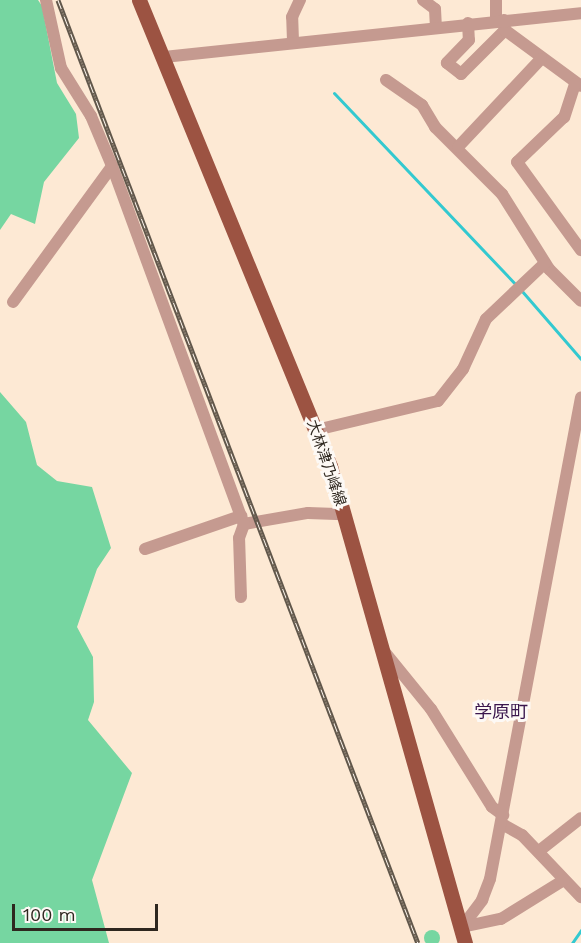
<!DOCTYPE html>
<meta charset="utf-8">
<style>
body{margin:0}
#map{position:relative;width:581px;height:943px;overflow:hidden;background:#fde9d4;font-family:"Work Sans","Noto Sans JP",sans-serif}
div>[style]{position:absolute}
.forest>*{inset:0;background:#76d6a1}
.round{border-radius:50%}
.stream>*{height:3px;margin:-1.5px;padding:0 1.5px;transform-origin:1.5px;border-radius:1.5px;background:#33c9d0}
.minor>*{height:12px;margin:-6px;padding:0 6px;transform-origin:6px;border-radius:6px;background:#c59a90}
.major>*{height:15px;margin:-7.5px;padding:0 7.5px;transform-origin:7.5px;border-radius:7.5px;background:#9c5342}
.rail>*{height:5px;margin-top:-2.5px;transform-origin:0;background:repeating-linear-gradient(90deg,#fdf9f5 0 9px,#61574b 0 18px);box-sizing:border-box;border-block:2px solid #61574b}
span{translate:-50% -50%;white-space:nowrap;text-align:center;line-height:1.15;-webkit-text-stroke:6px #fdf9f5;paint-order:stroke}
.street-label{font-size:15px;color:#2e271f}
.quarter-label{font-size:18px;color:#3a164d}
.scale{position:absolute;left:12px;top:904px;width:146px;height:27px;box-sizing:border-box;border:3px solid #2e271f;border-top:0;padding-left:8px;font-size:18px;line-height:21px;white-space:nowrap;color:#2e271f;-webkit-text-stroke:4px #fdf9f5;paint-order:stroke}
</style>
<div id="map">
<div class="forest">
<div style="clip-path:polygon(0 0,38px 0,42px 6px,57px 83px,76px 114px,79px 138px,44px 182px,35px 224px,11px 214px,0 230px)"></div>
<div style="clip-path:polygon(0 392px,26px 422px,37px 465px,57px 481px,92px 487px,111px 548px,97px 569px,77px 627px,93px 657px,94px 702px,88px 720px,132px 773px,92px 880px,109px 943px,0 943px)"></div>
<div class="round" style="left:424px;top:930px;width:16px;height:16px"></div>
</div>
<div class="stream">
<div style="left:334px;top:93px;width:266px;rotate:46.5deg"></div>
<div style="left:521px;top:290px;width:91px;rotate:49deg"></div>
<div style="left:572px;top:943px;width:16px;rotate:-55deg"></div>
</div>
<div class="minor">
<div style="left:46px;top:0;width:70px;rotate:77.6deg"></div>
<div style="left:61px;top:68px;width:57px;rotate:58deg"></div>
<div style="left:91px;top:116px;width:54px;rotate:67.2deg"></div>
<div style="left:112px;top:166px;width:382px;rotate:69.8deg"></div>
<div style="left:244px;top:524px;width:65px;rotate:-9.8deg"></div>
<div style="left:308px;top:513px;width:35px;rotate:2deg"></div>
<div style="left:423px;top:0;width:15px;rotate:37deg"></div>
<div style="left:435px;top:9px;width:17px;rotate:87deg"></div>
<div style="left:496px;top:0;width:21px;rotate:90deg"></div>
<div style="left:468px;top:23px;width:17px;rotate:87deg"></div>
<div style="left:469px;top:40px;width:32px;rotate:134deg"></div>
<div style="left:447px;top:63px;width:18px;rotate:38deg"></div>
<div style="left:461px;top:74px;width:62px;rotate:-45deg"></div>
<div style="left:505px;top:30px;width:10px;rotate:-96deg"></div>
<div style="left:505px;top:30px;width:94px;rotate:36.4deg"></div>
<div style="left:293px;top:41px;width:24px;rotate:-92deg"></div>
<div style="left:292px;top:17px;width:19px;rotate:-65deg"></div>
<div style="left:164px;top:57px;width:419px;rotate:-6deg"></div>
<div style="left:386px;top:80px;width:44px;rotate:34.8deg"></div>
<div style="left:422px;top:105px;width:26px;rotate:59deg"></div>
<div style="left:435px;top:127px;width:95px;rotate:45deg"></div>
<div style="left:502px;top:194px;width:89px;rotate:57.9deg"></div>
<div style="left:549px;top:269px;width:45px;rotate:45deg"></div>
<div style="left:575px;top:84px;width:35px;rotate:108deg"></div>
<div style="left:564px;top:117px;width:65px;rotate:136.2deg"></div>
<div style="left:517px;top:162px;width:109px;rotate:54deg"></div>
<div style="left:458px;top:147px;width:121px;rotate:-46.7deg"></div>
<div style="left:13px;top:302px;width:168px;rotate:-53.9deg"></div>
<div style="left:316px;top:430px;width:125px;rotate:-13.4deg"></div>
<div style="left:438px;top:401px;width:41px;rotate:-52deg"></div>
<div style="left:463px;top:369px;width:55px;rotate:-65.3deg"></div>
<div style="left:486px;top:319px;width:81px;rotate:-43.5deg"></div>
<div style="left:145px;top:549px;width:102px;rotate:-19deg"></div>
<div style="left:241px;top:597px;width:59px;rotate:-91.9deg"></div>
<div style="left:239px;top:538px;width:15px;rotate:-70deg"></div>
<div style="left:383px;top:650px;width:76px;rotate:50.9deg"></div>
<div style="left:431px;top:709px;width:115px;rotate:58.1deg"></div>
<div style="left:492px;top:807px;width:14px;rotate:36deg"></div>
<div style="left:502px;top:824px;width:23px;rotate:29deg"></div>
<div style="left:522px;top:835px;width:86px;rotate:46.4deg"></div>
<div style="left:539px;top:851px;width:53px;rotate:-38.2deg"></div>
<div style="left:462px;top:927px;width:34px;rotate:-53deg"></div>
<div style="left:482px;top:900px;width:22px;rotate:-69deg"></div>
<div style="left:490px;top:879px;width:490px;rotate:-79.3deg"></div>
<div style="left:462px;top:927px;width:40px;rotate:-12deg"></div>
<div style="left:501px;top:919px;width:74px;rotate:-31.8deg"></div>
</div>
<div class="major">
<div style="left:139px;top:0;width:504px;rotate:67.71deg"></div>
<div style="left:330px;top:466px;width:496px;rotate:74.2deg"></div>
</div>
<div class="rail">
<div style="left:58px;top:0;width:1009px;rotate:69.11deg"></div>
</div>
<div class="street-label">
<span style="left:326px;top:463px;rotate:71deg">大林津乃峰線</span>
</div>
<div class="quarter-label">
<span style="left:501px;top:712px">学原町</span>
</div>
<div class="scale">100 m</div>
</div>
